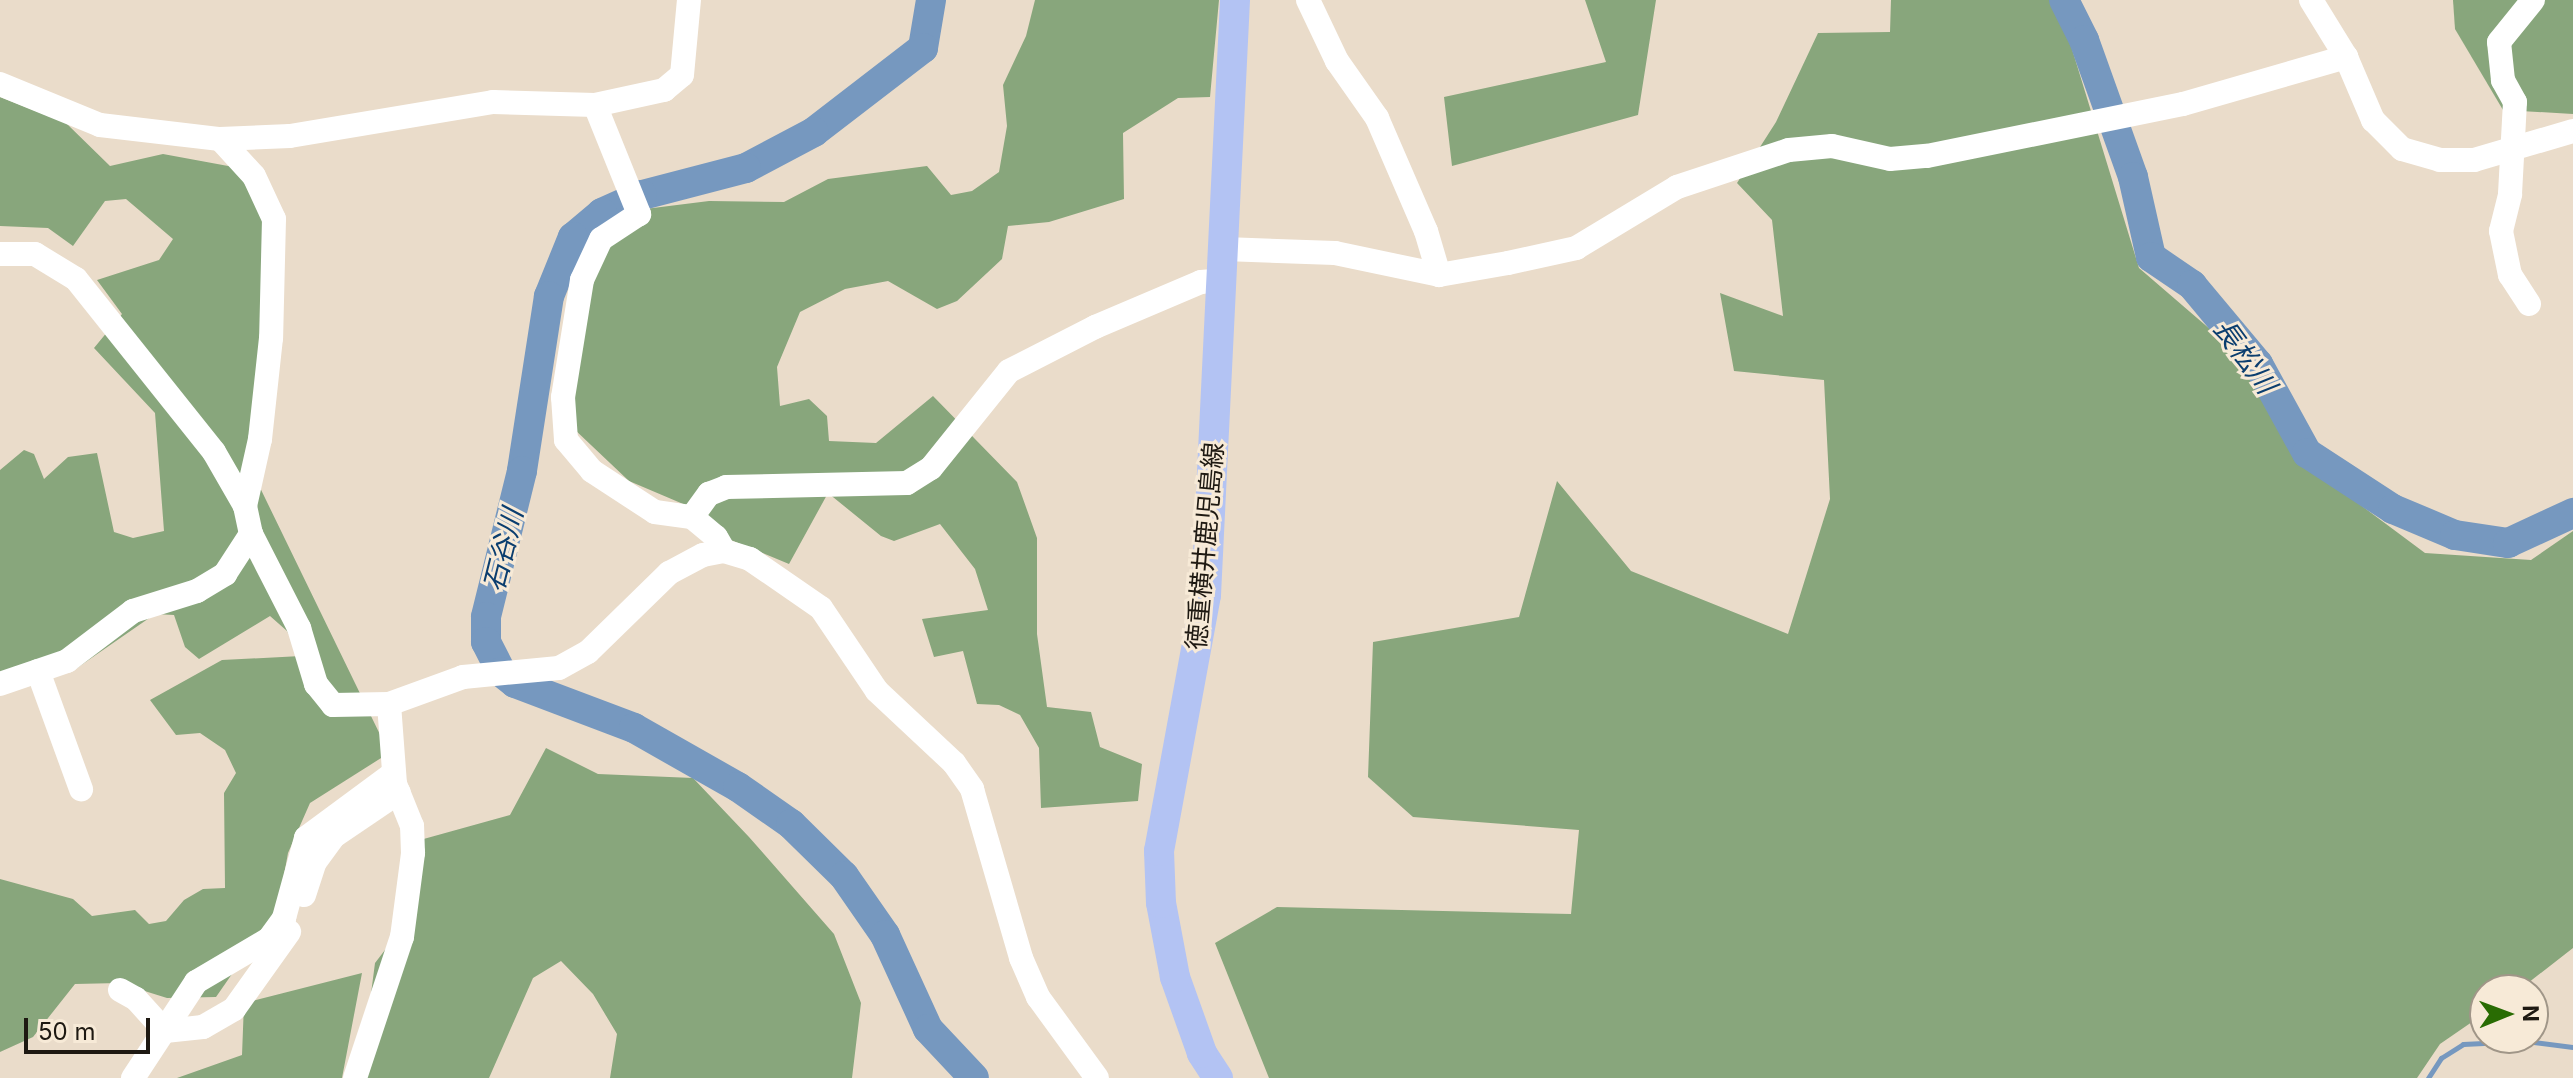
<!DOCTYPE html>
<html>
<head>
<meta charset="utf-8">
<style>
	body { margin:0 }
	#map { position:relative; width:2573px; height:1078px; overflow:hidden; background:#eadcca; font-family:Inter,"Noto Sans JP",sans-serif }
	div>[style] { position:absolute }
	.forest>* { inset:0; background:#88a67c }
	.stream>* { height:5px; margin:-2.5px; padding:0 2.5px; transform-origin:2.5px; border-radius:2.5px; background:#7698bf }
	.river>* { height:30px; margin:-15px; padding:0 15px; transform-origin:15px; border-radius:15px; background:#7698bf }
	.minor>* { height:24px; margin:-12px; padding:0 12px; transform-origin:12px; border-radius:12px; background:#fff }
	.major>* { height:30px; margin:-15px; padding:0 15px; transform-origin:15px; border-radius:15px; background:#b3c3f3 }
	span { translate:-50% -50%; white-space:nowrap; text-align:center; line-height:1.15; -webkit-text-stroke:6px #f7ead7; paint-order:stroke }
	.street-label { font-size:26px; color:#1e1912 }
	.water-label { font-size:28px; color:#0b3e6f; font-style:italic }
	.north { position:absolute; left:2469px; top:974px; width:80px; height:80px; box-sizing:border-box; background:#f7ead7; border:2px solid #a09688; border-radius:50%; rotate:89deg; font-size:22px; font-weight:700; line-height:32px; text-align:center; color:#1e1912 }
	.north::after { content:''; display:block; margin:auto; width:28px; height:36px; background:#296c03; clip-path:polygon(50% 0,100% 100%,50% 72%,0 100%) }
	.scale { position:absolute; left:24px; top:1018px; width:126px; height:36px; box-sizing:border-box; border:4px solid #1e1912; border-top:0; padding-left:10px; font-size:24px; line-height:28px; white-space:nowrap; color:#1e1912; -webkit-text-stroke:6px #f7ead7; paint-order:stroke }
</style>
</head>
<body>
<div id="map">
	<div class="forest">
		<div style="clip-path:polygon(1035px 0,1219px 0,1210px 97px,1178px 98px,1123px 133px,1124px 199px,1049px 222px,1008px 226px,1002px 259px,957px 301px,937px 309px,888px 281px,845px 289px,800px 312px,777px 367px,780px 406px,809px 399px,827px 416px,829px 441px,876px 443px,933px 396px,1017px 482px,1037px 538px,1037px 634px,1047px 707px,1091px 712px,1100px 747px,1142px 764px,1138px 801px,1041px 808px,1039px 748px,1020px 715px,999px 705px,977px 704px,963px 651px,934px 657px,922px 619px,988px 610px,975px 569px,940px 524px,894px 541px,881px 536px,828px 493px,789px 564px,714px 533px,702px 512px,629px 481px,573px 428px,569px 400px,586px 303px,598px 268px,618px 229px,645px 209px,709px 201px,784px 202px,828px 179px,927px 166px,951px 195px,972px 191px,999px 172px,1007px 126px,1003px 85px,1026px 36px)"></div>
		<div style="clip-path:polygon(1585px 0,1656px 0,1638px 115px,1452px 166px,1444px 97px,1606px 62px)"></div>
		<div style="clip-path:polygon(1891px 0,2057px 0,2139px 268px,2240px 355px,2296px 457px,2425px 553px,2531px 560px,2573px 531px,2573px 948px,2519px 990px,2485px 990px,2485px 1013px,2440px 1044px,2417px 1078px,1269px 1078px,1215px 943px,1277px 907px,1571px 914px,1579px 830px,1413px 817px,1368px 777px,1373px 642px,1519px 617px,1557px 481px,1631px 571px,1788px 634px,1830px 499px,1824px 380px,1734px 371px,1720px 293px,1783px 316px,1772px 220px,1737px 183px,1776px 122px,1818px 33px,1890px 32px)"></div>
		<div style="clip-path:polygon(2453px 0,2573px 0,2573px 114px,2503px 110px,2455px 29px)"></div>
		<div style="clip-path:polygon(0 97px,66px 123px,110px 166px,163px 154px,239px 168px,266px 214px,276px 264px,248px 463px,389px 753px,310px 803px,288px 853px,278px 908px,216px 997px,167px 998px,119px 983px,75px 984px,33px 1037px,0 1052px,0 879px,73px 899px,92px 916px,135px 910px,149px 924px,166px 921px,184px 900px,203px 889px,225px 888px,224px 793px,236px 773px,225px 750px,200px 733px,176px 735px,150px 700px,222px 660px,301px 656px,287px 631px,270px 616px,199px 659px,185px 647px,174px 615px,155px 614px,77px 668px,0 681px,0 470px,24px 450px,34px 454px,44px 479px,68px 457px,97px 453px,114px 532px,133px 538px,164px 531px,155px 413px,94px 348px,122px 314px,97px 280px,159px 260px,173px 239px,126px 199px,105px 201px,73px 246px,48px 228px,0 226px)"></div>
		<div style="clip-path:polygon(546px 748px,598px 774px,693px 778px,749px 837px,834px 934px,861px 1003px,852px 1078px,610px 1078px,617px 1034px,593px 994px,561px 961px,533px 978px,489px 1078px,360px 1078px,375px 963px,398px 933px,420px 840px,510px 815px)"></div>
		<div style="clip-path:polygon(362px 973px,342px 1078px,177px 1078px,242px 1055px,244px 1003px)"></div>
	</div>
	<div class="stream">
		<div style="left:2428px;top:1078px;width:24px;rotate:-57deg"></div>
		<div style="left:2441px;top:1058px;width:26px;rotate:-32deg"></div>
		<div style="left:2463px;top:1044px;width:62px;rotate:-2.8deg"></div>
		<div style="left:2525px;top:1041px;width:48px;rotate:7.1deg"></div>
	</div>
	<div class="river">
		<div style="left:931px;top:0;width:49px;rotate:99.5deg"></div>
		<div style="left:923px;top:48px;width:138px;rotate:142.4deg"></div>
		<div style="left:814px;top:132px;width:77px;rotate:152.1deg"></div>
		<div style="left:746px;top:168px;width:107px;rotate:165.4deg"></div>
		<div style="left:642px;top:195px;width:44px;rotate:155.8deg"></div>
		<div style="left:602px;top:213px;width:38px;rotate:140deg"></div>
		<div style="left:573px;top:237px;width:64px;rotate:112.1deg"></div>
		<div style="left:549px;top:296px;width:177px;rotate:98.8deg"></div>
		<div style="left:522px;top:471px;width:150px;rotate:103.9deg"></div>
		<div style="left:486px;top:617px;width:25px;rotate:90deg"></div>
		<div style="left:486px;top:642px;width:34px;rotate:63deg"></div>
		<div style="left:501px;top:672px;width:18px;rotate:38deg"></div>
		<div style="left:515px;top:683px;width:127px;rotate:20.7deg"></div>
		<div style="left:634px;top:728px;width:120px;rotate:29.6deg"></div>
		<div style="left:738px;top:787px;width:65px;rotate:34.9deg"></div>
		<div style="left:791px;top:824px;width:74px;rotate:44.5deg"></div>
		<div style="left:844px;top:876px;width:72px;rotate:55.2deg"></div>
		<div style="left:885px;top:935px;width:103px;rotate:65.4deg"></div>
		<div style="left:928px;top:1029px;width:67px;rotate:46.8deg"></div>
		<div style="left:2064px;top:0;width:45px;rotate:63.4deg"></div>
		<div style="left:2084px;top:40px;width:145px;rotate:70.3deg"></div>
		<div style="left:2133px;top:177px;width:82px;rotate:77.3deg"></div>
		<div style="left:2151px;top:257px;width:50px;rotate:34.3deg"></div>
		<div style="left:2192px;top:285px;width:103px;rotate:50.1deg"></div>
		<div style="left:2258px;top:364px;width:102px;rotate:61.2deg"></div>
		<div style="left:2307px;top:453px;width:103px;rotate:33.1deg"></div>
		<div style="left:2393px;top:509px;width:67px;rotate:22.8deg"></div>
		<div style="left:2455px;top:535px;width:54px;rotate:8.6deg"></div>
		<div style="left:2508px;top:543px;width:72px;rotate:-24.8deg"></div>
	</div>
	<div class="minor">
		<div style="left:1308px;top:0;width:68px;rotate:64.6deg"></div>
		<div style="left:1337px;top:61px;width:70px;rotate:54.9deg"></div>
		<div style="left:1377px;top:118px;width:123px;rotate:66.6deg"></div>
		<div style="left:1426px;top:231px;width:46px;rotate:73.5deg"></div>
		<div style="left:2311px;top:0;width:67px;rotate:58.4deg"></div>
		<div style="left:2346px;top:57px;width:69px;rotate:66.8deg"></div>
		<div style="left:2373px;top:120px;width:41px;rotate:45deg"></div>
		<div style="left:2402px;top:149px;width:40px;rotate:16deg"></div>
		<div style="left:2440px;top:160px;width:34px"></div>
		<div style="left:2474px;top:160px;width:103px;rotate:-16.3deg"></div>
		<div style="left:0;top:84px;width:108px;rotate:22.3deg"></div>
		<div style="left:100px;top:125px;width:121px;rotate:6.7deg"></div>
		<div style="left:220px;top:139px;width:70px;rotate:-2.5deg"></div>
		<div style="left:290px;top:136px;width:206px;rotate:-9.5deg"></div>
		<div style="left:493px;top:102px;width:102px;rotate:1.7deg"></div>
		<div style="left:595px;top:105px;width:71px;rotate:-12.3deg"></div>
		<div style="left:664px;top:90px;width:23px;rotate:-40deg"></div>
		<div style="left:682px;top:75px;width:75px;rotate:-84.7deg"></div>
		<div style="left:595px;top:105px;width:118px;rotate:68deg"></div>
		<div style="left:639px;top:214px;width:45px;rotate:146.7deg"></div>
		<div style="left:601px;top:239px;width:45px;rotate:114.9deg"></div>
		<div style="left:582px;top:280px;width:119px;rotate:99.2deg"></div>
		<div style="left:563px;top:397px;width:43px;rotate:86deg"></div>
		<div style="left:566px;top:440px;width:40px;rotate:50deg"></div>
		<div style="left:592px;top:471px;width:75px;rotate:33.1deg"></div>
		<div style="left:655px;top:512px;width:37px;rotate:8deg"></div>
		<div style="left:692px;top:517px;width:31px;rotate:40deg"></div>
		<div style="left:716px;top:537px;width:16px;rotate:60deg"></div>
		<div style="left:220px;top:139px;width:50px;rotate:47.4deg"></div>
		<div style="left:254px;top:176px;width:47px;rotate:65.1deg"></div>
		<div style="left:274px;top:219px;width:119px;rotate:91.4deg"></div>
		<div style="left:271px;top:338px;width:102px;rotate:96.2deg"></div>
		<div style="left:260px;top:439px;width:69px;rotate:102.6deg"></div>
		<div style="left:1224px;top:249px;width:111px;rotate:2.1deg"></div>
		<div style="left:1335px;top:253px;width:106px;rotate:11.9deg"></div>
		<div style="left:1439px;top:275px;width:70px;rotate:-9.9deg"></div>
		<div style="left:1508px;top:263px;width:70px;rotate:-12.4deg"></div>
		<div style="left:1576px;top:248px;width:118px;rotate:-31.1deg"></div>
		<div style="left:1677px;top:187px;width:118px;rotate:-18.3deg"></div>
		<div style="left:1789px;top:150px;width:43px;rotate:-5.3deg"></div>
		<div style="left:1832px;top:146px;width:59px;rotate:12.6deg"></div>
		<div style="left:1890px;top:159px;width:37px;rotate:-5deg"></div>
		<div style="left:1927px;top:156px;width:261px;rotate:-11.5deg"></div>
		<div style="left:2183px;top:104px;width:170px;rotate:-16.1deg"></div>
		<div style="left:0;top:254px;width:35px"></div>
		<div style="left:35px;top:254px;width:48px;rotate:31.4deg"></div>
		<div style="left:76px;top:279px;width:221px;rotate:51.4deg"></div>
		<div style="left:214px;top:452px;width:62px;rotate:60.1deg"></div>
		<div style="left:245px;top:506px;width:29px;rotate:78deg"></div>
		<div style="left:251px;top:534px;width:106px;rotate:62.9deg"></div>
		<div style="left:299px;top:628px;width:59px;rotate:73.1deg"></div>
		<div style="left:316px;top:684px;width:27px;rotate:51deg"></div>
		<div style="left:333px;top:705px;width:56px;rotate:-1deg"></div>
		<div style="left:389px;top:704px;width:79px;rotate:-20deg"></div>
		<div style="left:463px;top:677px;width:96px;rotate:-5.4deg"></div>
		<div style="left:559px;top:668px;width:33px;rotate:-29deg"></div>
		<div style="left:588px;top:652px;width:113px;rotate:-44.3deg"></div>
		<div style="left:669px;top:573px;width:38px;rotate:-28deg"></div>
		<div style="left:703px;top:555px;width:21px;rotate:-11deg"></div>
		<div style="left:724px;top:551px;width:27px;rotate:17deg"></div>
		<div style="left:750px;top:559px;width:86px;rotate:34.6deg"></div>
		<div style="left:821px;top:608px;width:100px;rotate:56deg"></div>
		<div style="left:877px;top:691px;width:105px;rotate:43.1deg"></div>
		<div style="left:954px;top:763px;width:32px;rotate:55deg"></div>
		<div style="left:972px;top:789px;width:176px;rotate:73.8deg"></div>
		<div style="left:1021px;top:958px;width:43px;rotate:66.4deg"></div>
		<div style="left:1038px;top:997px;width:100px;rotate:53.9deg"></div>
		<div style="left:2529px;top:304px;width:35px;rotate:-123deg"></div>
		<div style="left:2510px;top:275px;width:45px;rotate:-101.6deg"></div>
		<div style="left:2501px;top:231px;width:38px;rotate:-76deg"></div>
		<div style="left:2510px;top:194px;width:92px;rotate:-86.9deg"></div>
		<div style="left:2515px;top:102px;width:25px;rotate:-119deg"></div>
		<div style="left:2503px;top:80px;width:38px;rotate:-96deg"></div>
		<div style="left:2499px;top:42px;width:54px;rotate:-51deg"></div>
		<div style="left:692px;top:517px;width:29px;rotate:-54deg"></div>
		<div style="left:709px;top:494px;width:18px;rotate:-22deg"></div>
		<div style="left:726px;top:487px;width:181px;rotate:-1.3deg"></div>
		<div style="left:907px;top:483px;width:28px;rotate:-32deg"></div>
		<div style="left:931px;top:468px;width:124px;rotate:-51.2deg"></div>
		<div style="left:1009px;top:371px;width:97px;rotate:-27.1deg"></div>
		<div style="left:1095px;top:327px;width:115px;rotate:-23deg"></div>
		<div style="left:1201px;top:282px;width:21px;rotate:-5deg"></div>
		<div style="left:38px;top:671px;width:126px;rotate:70deg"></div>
		<div style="left:0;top:684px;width:71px;rotate:-18.9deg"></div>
		<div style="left:67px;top:661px;width:83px;rotate:-37.1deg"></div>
		<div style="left:133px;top:611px;width:67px;rotate:-17.4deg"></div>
		<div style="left:197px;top:591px;width:33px;rotate:-31deg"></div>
		<div style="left:225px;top:574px;width:48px;rotate:-57deg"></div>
		<div style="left:304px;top:895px;width:35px;rotate:-72deg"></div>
		<div style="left:315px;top:862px;width:32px;rotate:-54deg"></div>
		<div style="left:334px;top:836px;width:78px;rotate:-34.1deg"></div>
		<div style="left:120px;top:990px;width:18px;rotate:29deg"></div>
		<div style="left:136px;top:999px;width:43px;rotate:47.8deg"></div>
		<div style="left:165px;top:1031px;width:38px;rotate:-6deg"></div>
		<div style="left:203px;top:1027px;width:36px;rotate:-30deg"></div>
		<div style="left:234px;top:1009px;width:95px;rotate:-54.5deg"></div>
		<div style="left:133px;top:1078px;width:115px;rotate:-56.7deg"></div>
		<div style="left:196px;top:982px;width:85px;rotate:-30.5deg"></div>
		<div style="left:269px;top:939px;width:26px;rotate:-54deg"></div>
		<div style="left:284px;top:918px;width:83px;rotate:-74.6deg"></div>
		<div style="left:306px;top:838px;width:109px;rotate:-36.5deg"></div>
		<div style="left:355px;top:1078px;width:149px;rotate:-71.6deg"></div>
		<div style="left:402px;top:937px;width:85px;rotate:-82.5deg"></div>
		<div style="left:413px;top:853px;width:27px;rotate:-92deg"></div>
		<div style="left:412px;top:826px;width:45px;rotate:-112deg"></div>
		<div style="left:395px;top:784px;width:80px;rotate:-94.3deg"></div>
	</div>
	<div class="major">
		<div style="left:1218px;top:1078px;width:30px;rotate:-123deg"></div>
		<div style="left:1202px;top:1053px;width:81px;rotate:-109.6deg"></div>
		<div style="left:1175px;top:977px;width:75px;rotate:-100.7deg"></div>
		<div style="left:1161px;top:903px;width:52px;rotate:-92.2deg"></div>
		<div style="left:1159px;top:851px;width:260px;rotate:-79.6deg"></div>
		<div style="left:1206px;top:595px;width:596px;rotate:-87.21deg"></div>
	</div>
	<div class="street-label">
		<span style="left:1205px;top:546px;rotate:-85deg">徳重横井鹿児島線</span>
	</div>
	<div class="water-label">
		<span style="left:2245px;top:356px;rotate:54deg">長松川</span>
		<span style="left:503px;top:550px;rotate:-76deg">石谷川</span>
	</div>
	<div class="north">N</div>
	<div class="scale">50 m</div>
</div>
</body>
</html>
